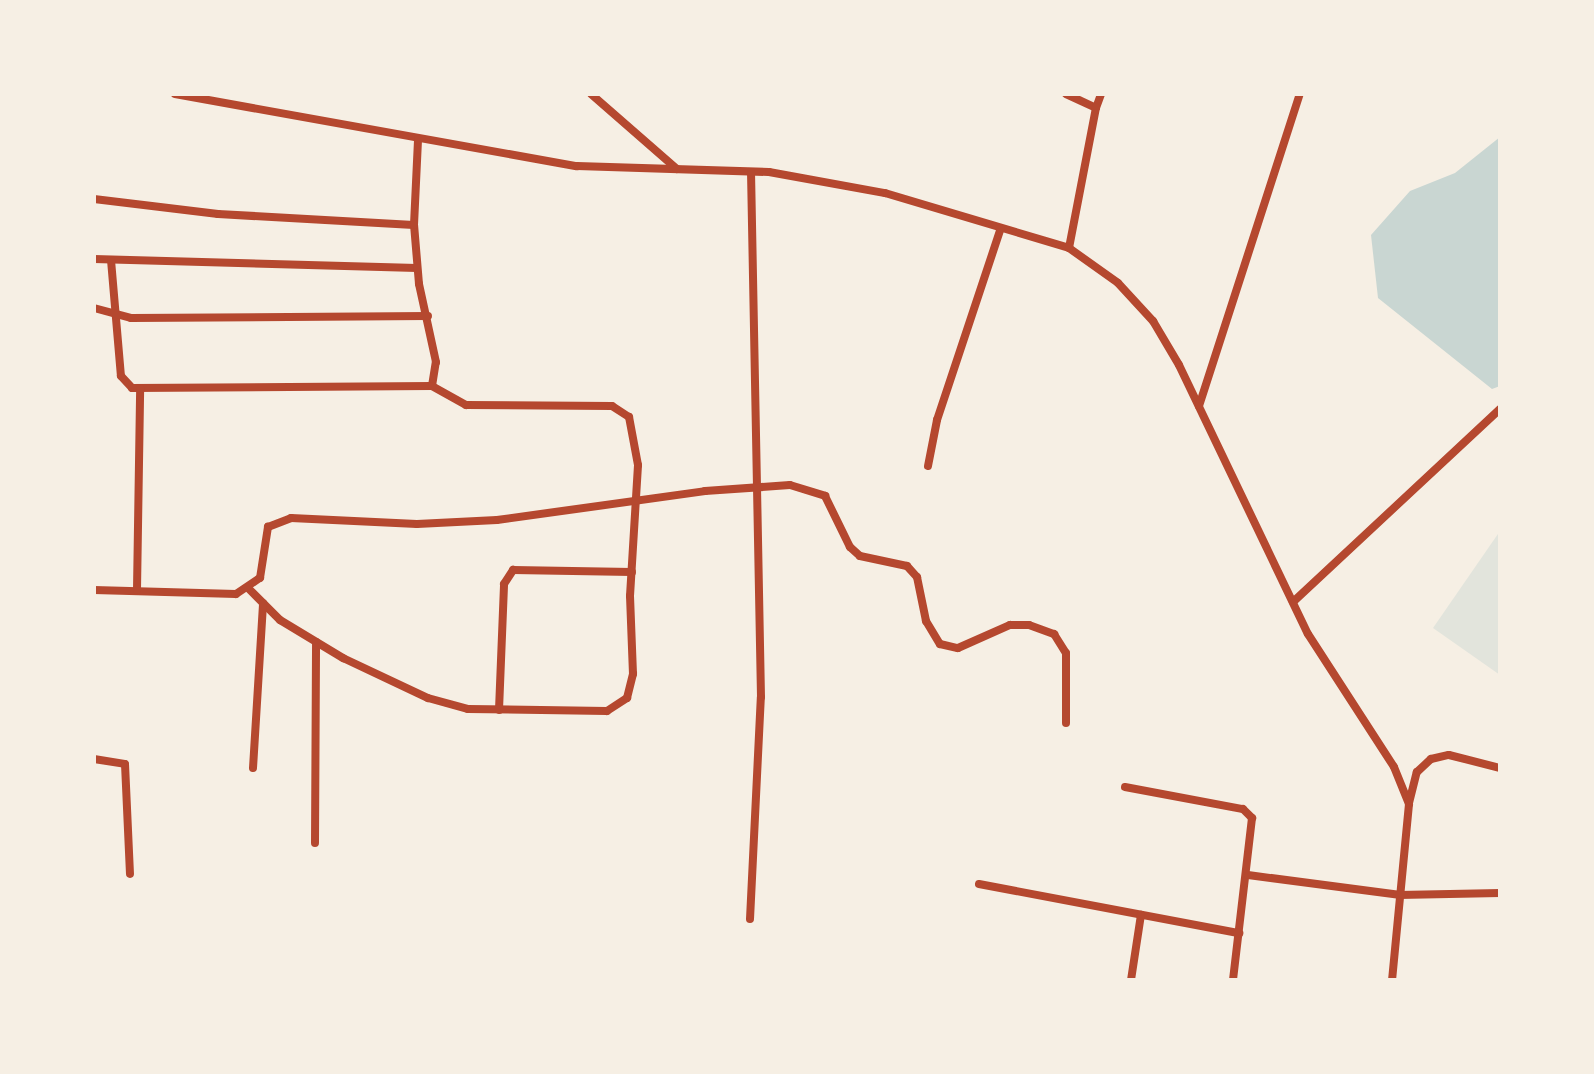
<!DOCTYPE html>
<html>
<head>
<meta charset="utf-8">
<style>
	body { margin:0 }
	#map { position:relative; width:1594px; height:1074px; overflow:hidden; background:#f6efe4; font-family:"Playfair Display",serif }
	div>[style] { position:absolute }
	.green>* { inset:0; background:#e2e4dc }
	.water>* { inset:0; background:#c9d6d2 }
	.minor>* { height:8px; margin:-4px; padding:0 4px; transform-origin:4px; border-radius:4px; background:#b5482f }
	span { translate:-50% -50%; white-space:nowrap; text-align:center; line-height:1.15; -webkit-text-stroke:8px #f6efe4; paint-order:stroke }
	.frame { position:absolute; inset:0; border:96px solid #f6efe4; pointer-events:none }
</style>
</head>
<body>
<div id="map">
	<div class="green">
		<div style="clip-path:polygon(1500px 531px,1500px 675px,1433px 628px)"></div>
	</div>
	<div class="water">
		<div style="clip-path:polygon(1500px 137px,1500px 386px,1492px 389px,1378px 298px,1371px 235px,1410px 191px,1455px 173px)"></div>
	</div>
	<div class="minor">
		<div style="left:175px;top:94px;width:408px;rotate:10.2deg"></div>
		<div style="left:577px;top:166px;width:192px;rotate:1.8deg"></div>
		<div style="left:769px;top:172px;width:118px;rotate:10.3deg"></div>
		<div style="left:885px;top:193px;width:192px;rotate:16.6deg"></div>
		<div style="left:1069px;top:248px;width:60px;rotate:35.5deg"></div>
		<div style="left:1118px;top:283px;width:52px;rotate:47.4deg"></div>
		<div style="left:1153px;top:321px;width:51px;rotate:59.4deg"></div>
		<div style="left:1179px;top:365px;width:298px;rotate:64.4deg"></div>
		<div style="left:1308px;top:634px;width:158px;rotate:57.1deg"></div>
		<div style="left:1394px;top:767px;width:40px;rotate:68deg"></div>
		<div style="left:1409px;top:804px;width:177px;rotate:95.5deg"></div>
		<div style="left:591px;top:94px;width:114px;rotate:41.1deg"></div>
		<div style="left:1066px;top:94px;width:33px;rotate:25deg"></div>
		<div style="left:1096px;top:108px;width:15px;rotate:-70deg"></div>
		<div style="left:94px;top:199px;width:125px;rotate:6.9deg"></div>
		<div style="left:218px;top:214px;width:196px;rotate:3.2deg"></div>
		<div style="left:1069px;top:248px;width:143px;rotate:-79.1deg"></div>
		<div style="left:94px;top:259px;width:323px;rotate:1.6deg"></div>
		<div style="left:111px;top:260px;width:116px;rotate:85.1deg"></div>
		<div style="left:121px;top:376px;width:16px;rotate:47deg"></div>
		<div style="left:132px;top:388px;width:300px;rotate:-0.4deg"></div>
		<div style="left:432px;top:386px;width:24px;rotate:-81deg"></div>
		<div style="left:436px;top:362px;width:80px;rotate:-102.3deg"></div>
		<div style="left:419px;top:284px;width:59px;rotate:-94.8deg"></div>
		<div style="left:414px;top:225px;width:86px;rotate:-87.3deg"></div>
		<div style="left:94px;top:308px;width:38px;rotate:15deg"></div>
		<div style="left:131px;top:318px;width:297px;rotate:-0.4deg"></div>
		<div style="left:1199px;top:406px;width:328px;rotate:-72.1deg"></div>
		<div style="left:928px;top:466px;width:47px;rotate:-78.9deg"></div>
		<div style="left:937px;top:420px;width:202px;rotate:-71.6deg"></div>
		<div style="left:249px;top:589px;width:44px;rotate:45deg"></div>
		<div style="left:280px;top:620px;width:74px;rotate:31.1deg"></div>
		<div style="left:343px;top:658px;width:94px;rotate:25.2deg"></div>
		<div style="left:428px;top:698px;width:41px;rotate:15.4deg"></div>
		<div style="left:468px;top:709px;width:139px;rotate:0.8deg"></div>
		<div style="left:607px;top:711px;width:24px;rotate:-33deg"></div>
		<div style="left:627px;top:698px;width:25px;rotate:-76deg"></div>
		<div style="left:633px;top:674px;width:78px;rotate:-92.2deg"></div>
		<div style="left:630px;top:596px;width:131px;rotate:-86.5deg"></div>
		<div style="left:638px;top:465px;width:49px;rotate:-100.6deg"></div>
		<div style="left:629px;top:417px;width:20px;rotate:-147deg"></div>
		<div style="left:612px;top:406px;width:146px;rotate:-179.6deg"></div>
		<div style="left:466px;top:405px;width:39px;rotate:-151deg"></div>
		<div style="left:94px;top:590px;width:142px;rotate:1.6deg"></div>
		<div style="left:236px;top:594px;width:29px;rotate:-34deg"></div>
		<div style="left:260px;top:578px;width:52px;rotate:-81.1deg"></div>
		<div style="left:268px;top:527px;width:25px;rotate:-21deg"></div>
		<div style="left:291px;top:518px;width:126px;rotate:2.7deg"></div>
		<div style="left:417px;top:524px;width:80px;rotate:-2.9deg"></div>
		<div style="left:497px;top:520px;width:210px;rotate:-7.9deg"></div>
		<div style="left:705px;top:491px;width:85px;rotate:-4deg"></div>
		<div style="left:790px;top:485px;width:37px;rotate:17deg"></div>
		<div style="left:825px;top:496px;width:57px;rotate:63.9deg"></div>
		<div style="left:850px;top:547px;width:13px;rotate:42deg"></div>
		<div style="left:860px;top:556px;width:48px;rotate:12deg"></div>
		<div style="left:907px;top:566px;width:15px;rotate:48deg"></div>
		<div style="left:917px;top:577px;width:45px;rotate:78.4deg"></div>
		<div style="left:926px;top:621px;width:27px;rotate:59deg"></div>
		<div style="left:940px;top:644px;width:18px;rotate:13deg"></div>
		<div style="left:958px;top:648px;width:57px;rotate:-23.9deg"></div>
		<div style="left:1010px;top:625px;width:19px"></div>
		<div style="left:1029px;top:625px;width:27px;rotate:20deg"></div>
		<div style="left:1054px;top:634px;width:22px;rotate:58deg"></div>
		<div style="left:1066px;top:653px;width:70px;rotate:90deg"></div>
		<div style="left:137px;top:590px;width:202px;rotate:-89.1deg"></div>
		<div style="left:1293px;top:602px;width:283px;rotate:-43deg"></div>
		<div style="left:499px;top:710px;width:126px;rotate:-87.7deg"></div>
		<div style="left:504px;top:584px;width:17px;rotate:-57deg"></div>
		<div style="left:513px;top:570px;width:119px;rotate:1deg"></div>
		<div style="left:94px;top:759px;width:31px;rotate:9deg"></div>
		<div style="left:125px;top:764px;width:110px;rotate:87.4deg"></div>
		<div style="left:253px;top:768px;width:165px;rotate:-86.5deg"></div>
		<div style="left:1125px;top:787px;width:120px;rotate:10.6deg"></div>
		<div style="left:1243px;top:809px;width:13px;rotate:45deg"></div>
		<div style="left:1252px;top:818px;width:163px;rotate:96.7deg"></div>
		<div style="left:1409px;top:803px;width:32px;rotate:-76deg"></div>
		<div style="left:1417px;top:772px;width:19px;rotate:-43deg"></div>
		<div style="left:1431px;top:759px;width:18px;rotate:-13deg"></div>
		<div style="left:1449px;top:755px;width:53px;rotate:14.3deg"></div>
		<div style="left:315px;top:843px;width:201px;rotate:-89.7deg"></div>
		<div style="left:1248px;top:875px;width:152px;rotate:7.5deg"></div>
		<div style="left:1399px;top:895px;width:101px;rotate:-1.1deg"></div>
		<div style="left:979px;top:884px;width:265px;rotate:10.7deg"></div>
		<div style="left:750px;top:919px;width:222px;rotate:-87.2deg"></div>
		<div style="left:761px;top:697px;width:525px;rotate:-91.09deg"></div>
		<div style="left:1131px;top:980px;width:66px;rotate:-81.3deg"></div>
	</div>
	<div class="frame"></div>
</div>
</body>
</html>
